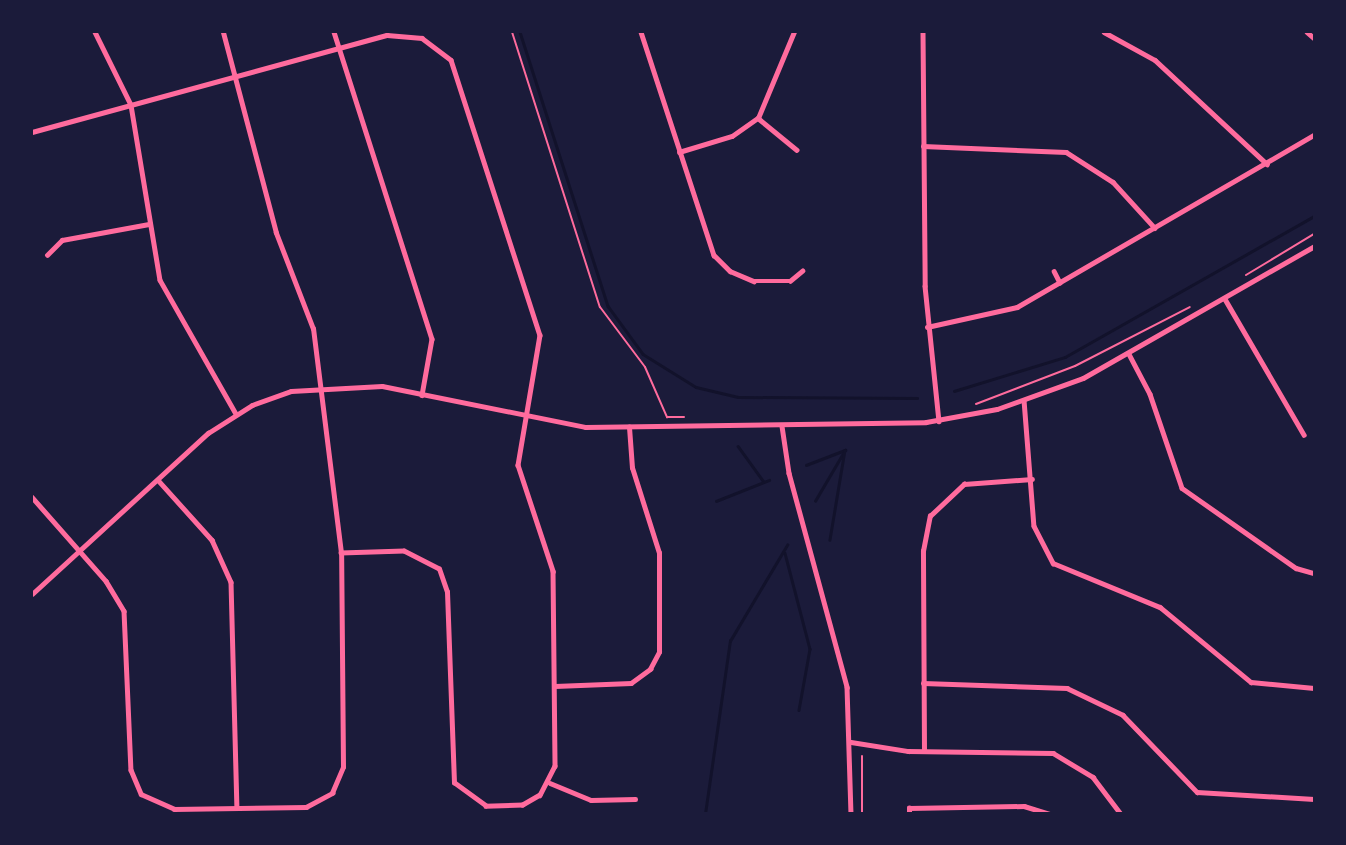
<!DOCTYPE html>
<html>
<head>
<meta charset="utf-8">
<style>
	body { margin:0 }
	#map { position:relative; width:1346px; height:845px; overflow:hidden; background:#1b1b3a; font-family:Figtree,sans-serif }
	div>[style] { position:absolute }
	.stream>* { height:2.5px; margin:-1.25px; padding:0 1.25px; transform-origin:1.25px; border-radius:1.25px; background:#12122b }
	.path>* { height:2px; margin:-1px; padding:0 1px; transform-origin:1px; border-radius:1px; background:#ff6b9d }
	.minor>* { height:4.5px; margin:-2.25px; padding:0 2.25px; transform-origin:2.25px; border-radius:2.25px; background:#ff6b9d }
	.tertiary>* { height:5px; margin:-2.5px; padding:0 2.5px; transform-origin:2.5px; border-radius:2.5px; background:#ff6b9d }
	span { translate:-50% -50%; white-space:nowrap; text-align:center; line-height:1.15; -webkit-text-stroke:7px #1b1b3a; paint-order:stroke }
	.frame { position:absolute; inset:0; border:33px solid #1b1b3a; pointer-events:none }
</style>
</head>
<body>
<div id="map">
	<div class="stream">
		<div style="left:520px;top:32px;width:288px;rotate:72.2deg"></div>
		<div style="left:608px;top:306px;width:59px;rotate:53.9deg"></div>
		<div style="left:643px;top:354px;width:62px;rotate:31.9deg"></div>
		<div style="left:696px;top:387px;width:43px;rotate:13.4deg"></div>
		<div style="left:738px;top:397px;width:179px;rotate:0.3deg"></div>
		<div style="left:954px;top:391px;width:116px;rotate:-17deg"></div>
		<div style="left:1065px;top:357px;width:286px;rotate:-29.5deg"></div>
		<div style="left:738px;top:446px;width:44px;rotate:54.2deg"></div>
		<div style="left:806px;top:465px;width:42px;rotate:-21deg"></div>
		<div style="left:716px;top:501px;width:57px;rotate:-21.6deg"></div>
		<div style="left:815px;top:501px;width:59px;rotate:-59.5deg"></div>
		<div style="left:845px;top:450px;width:91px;rotate:99.5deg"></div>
		<div style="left:785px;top:553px;width:99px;rotate:75.4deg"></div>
		<div style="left:810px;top:649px;width:62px;rotate:100.2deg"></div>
		<div style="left:705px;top:814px;width:175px;rotate:-81.8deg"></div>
		<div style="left:730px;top:641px;width:112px;rotate:-59.3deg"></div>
	</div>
	<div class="path">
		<div style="left:512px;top:32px;width:289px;rotate:72.3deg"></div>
		<div style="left:600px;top:307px;width:75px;rotate:53.1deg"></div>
		<div style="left:645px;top:367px;width:55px;rotate:66.3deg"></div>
		<div style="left:667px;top:417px;width:17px"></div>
		<div style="left:1246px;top:275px;width:79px;rotate:-31.1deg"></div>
		<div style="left:976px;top:404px;width:106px;rotate:-21deg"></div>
		<div style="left:1075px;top:366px;width:129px;rotate:-27.2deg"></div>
		<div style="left:862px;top:756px;width:58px;rotate:90deg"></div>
	</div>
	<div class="minor">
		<div style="left:95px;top:32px;width:81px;rotate:63.7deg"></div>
		<div style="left:131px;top:105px;width:177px;rotate:80.6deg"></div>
		<div style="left:160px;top:280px;width:154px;rotate:60.4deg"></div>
		<div style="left:334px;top:32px;width:322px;rotate:72.3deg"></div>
		<div style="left:432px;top:339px;width:57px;rotate:100.1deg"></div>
		<div style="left:641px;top:32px;width:235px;rotate:71.9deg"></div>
		<div style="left:714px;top:255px;width:23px;rotate:45deg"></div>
		<div style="left:730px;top:271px;width:26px;rotate:23deg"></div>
		<div style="left:754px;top:281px;width:36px"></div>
		<div style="left:790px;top:281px;width:16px;rotate:-40deg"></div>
		<div style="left:923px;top:32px;width:254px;rotate:89.5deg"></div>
		<div style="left:925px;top:286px;width:136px;rotate:84.1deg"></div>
		<div style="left:1104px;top:32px;width:58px;rotate:28.8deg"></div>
		<div style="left:1155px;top:60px;width:153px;rotate:42.9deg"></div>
		<div style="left:1307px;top:32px;width:9px;rotate:41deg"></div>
		<div style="left:758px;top:118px;width:50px;rotate:39.4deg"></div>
		<div style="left:32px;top:132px;width:368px;rotate:-15.3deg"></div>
		<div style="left:387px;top:35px;width:35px;rotate:5deg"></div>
		<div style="left:422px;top:38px;width:36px;rotate:37deg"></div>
		<div style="left:451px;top:60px;width:289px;rotate:72.1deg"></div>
		<div style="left:540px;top:335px;width:132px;rotate:99.6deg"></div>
		<div style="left:518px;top:465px;width:112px;rotate:71.7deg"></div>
		<div style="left:553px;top:571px;width:195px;rotate:89.4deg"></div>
		<div style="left:555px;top:766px;width:33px;rotate:117deg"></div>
		<div style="left:540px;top:795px;width:20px;rotate:150deg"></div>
		<div style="left:523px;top:805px;width:37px;rotate:178deg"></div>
		<div style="left:486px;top:806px;width:39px;rotate:-144deg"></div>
		<div style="left:454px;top:783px;width:191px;rotate:-92.1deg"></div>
		<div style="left:447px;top:592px;width:24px;rotate:-109deg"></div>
		<div style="left:439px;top:569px;width:39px;rotate:-153deg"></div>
		<div style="left:404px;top:551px;width:63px;rotate:178.2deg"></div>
		<div style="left:923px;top:146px;width:143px;rotate:2.4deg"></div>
		<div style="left:1066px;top:152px;width:56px;rotate:32.6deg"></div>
		<div style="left:1113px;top:182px;width:62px;rotate:47.6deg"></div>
		<div style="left:679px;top:152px;width:55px;rotate:-16.8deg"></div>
		<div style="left:732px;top:136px;width:32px;rotate:-35deg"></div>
		<div style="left:758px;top:118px;width:93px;rotate:-67.3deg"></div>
		<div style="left:47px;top:255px;width:21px;rotate:-45deg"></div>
		<div style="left:62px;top:240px;width:88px;rotate:-10.4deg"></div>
		<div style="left:1054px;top:271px;width:13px;rotate:63deg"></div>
		<div style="left:1225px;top:299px;width:157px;rotate:59.8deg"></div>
		<div style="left:927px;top:327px;width:92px;rotate:-12.5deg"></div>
		<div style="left:1017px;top:307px;width:343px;rotate:-30.1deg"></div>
		<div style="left:1129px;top:354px;width:45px;rotate:62.3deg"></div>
		<div style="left:1150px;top:394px;width:99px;rotate:71.2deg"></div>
		<div style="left:1182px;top:488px;width:139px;rotate:35.1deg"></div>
		<div style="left:1296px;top:568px;width:19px;rotate:16deg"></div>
		<div style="left:1024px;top:400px;width:126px;rotate:85.5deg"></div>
		<div style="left:1034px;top:526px;width:42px;rotate:62.8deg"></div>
		<div style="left:1053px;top:563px;width:116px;rotate:22.4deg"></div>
		<div style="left:1160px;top:607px;width:118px;rotate:39.5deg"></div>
		<div style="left:1251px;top:682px;width:63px;rotate:5.4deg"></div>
		<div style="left:782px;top:426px;width:48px;rotate:81.5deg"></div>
		<div style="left:789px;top:473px;width:222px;rotate:74.8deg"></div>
		<div style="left:847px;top:687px;width:127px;rotate:88.2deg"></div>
		<div style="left:158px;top:480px;width:81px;rotate:48deg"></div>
		<div style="left:212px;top:540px;width:46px;rotate:65.7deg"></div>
		<div style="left:231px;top:582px;width:226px;rotate:88.5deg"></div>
		<div style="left:32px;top:497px;width:112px;rotate:48.6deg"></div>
		<div style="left:106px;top:581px;width:35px;rotate:59deg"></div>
		<div style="left:124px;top:611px;width:159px;rotate:87.5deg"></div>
		<div style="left:131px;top:770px;width:26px;rotate:67deg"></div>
		<div style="left:141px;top:794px;width:36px;rotate:24deg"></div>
		<div style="left:174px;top:809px;width:132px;rotate:-0.9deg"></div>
		<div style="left:306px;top:807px;width:30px;rotate:-28deg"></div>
		<div style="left:332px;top:793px;width:28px;rotate:-67deg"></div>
		<div style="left:343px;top:767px;width:214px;rotate:-90.5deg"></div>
		<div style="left:341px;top:553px;width:226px;rotate:-97.1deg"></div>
		<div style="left:313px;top:329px;width:103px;rotate:-111.1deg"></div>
		<div style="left:276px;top:233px;width:208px;rotate:-104.8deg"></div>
		<div style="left:923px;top:683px;width:144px;rotate:2deg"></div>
		<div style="left:1067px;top:688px;width:62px;rotate:25.7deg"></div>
		<div style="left:1123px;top:715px;width:107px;rotate:46.1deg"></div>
		<div style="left:1197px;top:792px;width:117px;rotate:3.4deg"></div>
		<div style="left:555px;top:686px;width:76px;rotate:-2.3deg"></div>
		<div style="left:631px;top:683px;width:24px;rotate:-36deg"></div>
		<div style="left:650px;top:669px;width:19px;rotate:-62deg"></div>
		<div style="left:659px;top:652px;width:99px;rotate:-90deg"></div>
		<div style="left:659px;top:553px;width:89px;rotate:-107.6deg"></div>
		<div style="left:632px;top:468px;width:41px;rotate:-94.2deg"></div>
		<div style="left:851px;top:742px;width:58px;rotate:9deg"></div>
		<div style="left:908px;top:751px;width:145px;rotate:0.8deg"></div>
		<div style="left:1053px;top:753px;width:47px;rotate:31deg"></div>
		<div style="left:1093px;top:777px;width:46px;rotate:52.9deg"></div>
		<div style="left:924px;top:751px;width:200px;rotate:-90.3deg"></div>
		<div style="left:923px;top:551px;width:36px;rotate:-79deg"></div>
		<div style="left:930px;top:516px;width:47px;rotate:-43.3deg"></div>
		<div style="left:964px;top:484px;width:68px;rotate:-4.2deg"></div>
		<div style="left:550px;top:783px;width:44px;rotate:22.5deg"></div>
		<div style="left:591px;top:800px;width:44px;rotate:-1.3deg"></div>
		<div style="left:909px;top:814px;width:6px;rotate:-90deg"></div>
		<div style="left:909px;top:808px;width:115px;rotate:-1deg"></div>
		<div style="left:1024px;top:806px;width:28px;rotate:17deg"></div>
	</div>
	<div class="tertiary">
		<div style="left:32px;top:594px;width:239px;rotate:-42.5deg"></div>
		<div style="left:208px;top:433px;width:52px;rotate:-32.5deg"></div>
		<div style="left:252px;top:405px;width:41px;rotate:-19.7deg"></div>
		<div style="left:291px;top:391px;width:91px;rotate:-3.1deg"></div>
		<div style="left:382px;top:386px;width:207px;rotate:11.4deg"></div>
		<div style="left:585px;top:427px;width:341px;rotate:-0.8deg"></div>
		<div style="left:926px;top:422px;width:72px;rotate:-10.4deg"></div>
		<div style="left:997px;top:409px;width:91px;rotate:-19.8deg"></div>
		<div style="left:1083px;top:378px;width:266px;rotate:-29.7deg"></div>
	</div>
	<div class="frame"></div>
</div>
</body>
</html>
